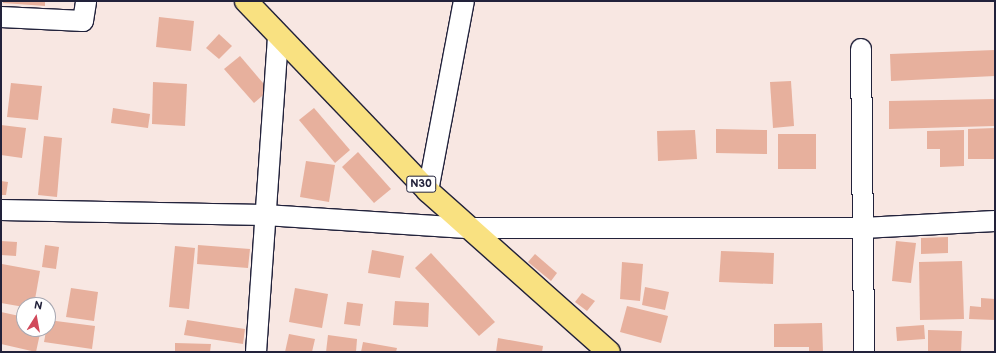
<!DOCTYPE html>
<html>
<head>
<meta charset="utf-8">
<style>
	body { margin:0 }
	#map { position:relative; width:996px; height:353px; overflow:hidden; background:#f8e7e2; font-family:"Balsamiq Sans",sans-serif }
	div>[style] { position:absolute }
	.building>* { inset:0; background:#e7b09d }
	.roads { filter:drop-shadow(1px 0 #22223b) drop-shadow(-1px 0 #22223b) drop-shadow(0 1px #22223b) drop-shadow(0 -1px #22223b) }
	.minor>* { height:20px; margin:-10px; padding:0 10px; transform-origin:10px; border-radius:10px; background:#fff }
	.major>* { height:22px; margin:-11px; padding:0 11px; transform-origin:11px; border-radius:11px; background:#f9e181 }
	span { translate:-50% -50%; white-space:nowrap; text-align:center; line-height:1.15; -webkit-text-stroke:3px #fff; paint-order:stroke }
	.shield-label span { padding:1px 3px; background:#fff; border:1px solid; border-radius:3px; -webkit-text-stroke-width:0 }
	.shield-label { font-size:11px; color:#22223b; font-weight:700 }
	.frame { position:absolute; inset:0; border:2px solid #22223b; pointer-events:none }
	.north { position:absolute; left:16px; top:297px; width:40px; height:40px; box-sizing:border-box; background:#fff; border:1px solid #a7a7b1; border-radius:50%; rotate:11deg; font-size:11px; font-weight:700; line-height:16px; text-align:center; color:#22223b }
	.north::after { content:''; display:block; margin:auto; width:14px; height:18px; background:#d1495b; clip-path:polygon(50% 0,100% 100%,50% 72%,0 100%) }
</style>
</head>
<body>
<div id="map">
	<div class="building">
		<div style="clip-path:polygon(3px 1px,45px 1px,45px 6px,3px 3px)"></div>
		<div style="clip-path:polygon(159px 17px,194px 21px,191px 51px,156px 47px)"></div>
		<div style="clip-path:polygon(219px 34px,232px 46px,219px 59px,206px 48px)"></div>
		<div style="clip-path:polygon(995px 50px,995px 76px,891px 81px,890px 54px)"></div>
		<div style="clip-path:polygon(240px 56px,269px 90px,254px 103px,224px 69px)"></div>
		<div style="clip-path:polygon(791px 81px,794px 126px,773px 128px,770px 82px)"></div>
		<div style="clip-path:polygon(153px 82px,187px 84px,185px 126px,152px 124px)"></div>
		<div style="clip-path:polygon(11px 83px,42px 86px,38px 120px,7px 117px)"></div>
		<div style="clip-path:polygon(995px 99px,995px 126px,889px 129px,889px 101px)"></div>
		<div style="clip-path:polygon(113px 108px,150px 114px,148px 128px,111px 123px)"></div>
		<div style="clip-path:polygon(314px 108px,350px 150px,335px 163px,299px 120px)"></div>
		<div style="clip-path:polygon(1px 125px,26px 128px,22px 158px,1px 155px)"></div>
		<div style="clip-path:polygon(995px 128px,995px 159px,968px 159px,968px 129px)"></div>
		<div style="clip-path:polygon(716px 129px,767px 130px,767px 154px,716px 153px)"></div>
		<div style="clip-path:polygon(695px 130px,697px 159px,658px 161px,657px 131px)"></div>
		<div style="clip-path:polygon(964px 130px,964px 166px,940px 167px,940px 149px,927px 149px,927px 131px)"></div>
		<div style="clip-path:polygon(778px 134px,816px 134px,816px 169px,778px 169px)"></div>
		<div style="clip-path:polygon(44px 136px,62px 138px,57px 197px,38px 195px)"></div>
		<div style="clip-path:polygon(358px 152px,391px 189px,374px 203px,342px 167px)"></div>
		<div style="clip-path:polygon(306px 161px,335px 165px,329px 202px,300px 197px)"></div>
		<div style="clip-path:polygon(1px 181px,8px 182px,6px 195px,1px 195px)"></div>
		<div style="clip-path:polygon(948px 237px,948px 253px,921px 254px,921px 238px)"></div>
		<div style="clip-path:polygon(1px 241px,17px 242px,16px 256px,1px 255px)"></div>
		<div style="clip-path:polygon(896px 241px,916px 243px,911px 283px,892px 281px)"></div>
		<div style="clip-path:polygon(45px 245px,59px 247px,56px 269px,42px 267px)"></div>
		<div style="clip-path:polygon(198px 245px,250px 249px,248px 268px,197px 264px)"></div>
		<div style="clip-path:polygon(175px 246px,195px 248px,189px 309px,169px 307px)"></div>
		<div style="clip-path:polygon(372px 250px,404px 256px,400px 278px,368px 273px)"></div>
		<div style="clip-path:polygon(721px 251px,774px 253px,773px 284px,719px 282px)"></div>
		<div style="clip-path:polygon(431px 253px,495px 322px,479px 336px,415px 268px)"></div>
		<div style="clip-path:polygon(535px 254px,557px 273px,551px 281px,528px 262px)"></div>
		<div style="clip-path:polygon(962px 261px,964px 319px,920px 320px,919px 262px)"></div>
		<div style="clip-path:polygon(622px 262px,643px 264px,640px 301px,620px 299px)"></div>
		<div style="clip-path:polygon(2px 264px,40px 271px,34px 305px,24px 307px,1px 303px)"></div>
		<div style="clip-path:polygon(645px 287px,669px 292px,665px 310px,642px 305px)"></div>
		<div style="clip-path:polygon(71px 288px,98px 292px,94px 321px,66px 317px)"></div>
		<div style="clip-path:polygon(295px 288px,328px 294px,322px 328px,289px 322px)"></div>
		<div style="clip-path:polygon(582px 293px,595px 301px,587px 311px,575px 302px)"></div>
		<div style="clip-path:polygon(981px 298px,995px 299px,995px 320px,969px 319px,970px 306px,981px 307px)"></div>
		<div style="clip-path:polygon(395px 301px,429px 303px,428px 327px,393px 325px)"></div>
		<div style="clip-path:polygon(347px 302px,363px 304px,360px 326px,344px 324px)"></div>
		<div style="clip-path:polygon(627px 306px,668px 316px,661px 343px,620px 332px)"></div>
		<div style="clip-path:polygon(1px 312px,24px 317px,24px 329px,41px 329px,36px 352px,1px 344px)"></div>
		<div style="clip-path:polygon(48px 320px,95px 326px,92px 349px,44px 342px)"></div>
		<div style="clip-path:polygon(187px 320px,245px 329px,243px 344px,184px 335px)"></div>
		<div style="clip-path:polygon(822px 323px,823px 352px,809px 352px,809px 347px,774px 347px,774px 324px)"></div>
		<div style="clip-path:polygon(924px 325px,925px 339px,897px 341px,896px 327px)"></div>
		<div style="clip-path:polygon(928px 330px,962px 331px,961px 352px,928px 352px)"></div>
		<div style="clip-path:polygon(289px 334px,315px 339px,312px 352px,285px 352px)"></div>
		<div style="clip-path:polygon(328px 335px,357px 339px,356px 352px,326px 352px)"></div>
		<div style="clip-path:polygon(498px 338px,543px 346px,542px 352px,496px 352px)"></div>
		<div style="clip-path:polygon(363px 342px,397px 348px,396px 352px,361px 352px)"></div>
		<div style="clip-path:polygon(175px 343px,211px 344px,210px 352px,175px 352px)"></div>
	</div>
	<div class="roads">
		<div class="minor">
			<div style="left:1px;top:17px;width:82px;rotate:2.8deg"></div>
			<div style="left:83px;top:21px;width:20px;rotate:-81deg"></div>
			<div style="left:861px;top:49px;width:303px;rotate:89.4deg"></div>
			<div style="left:428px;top:191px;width:193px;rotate:-79.3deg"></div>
			<div style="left:1px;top:210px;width:264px;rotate:1.1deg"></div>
			<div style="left:265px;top:215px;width:202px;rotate:3.7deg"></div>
			<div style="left:467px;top:228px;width:396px"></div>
			<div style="left:863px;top:228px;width:132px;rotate:-3deg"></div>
			<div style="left:256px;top:352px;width:318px;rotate:-86deg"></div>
		</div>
		<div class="major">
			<div style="left:246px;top:1px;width:263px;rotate:46.2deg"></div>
			<div style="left:428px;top:191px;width:242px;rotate:41.7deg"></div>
		</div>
	</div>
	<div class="shield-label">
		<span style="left:421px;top:184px">N30</span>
	</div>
	<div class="frame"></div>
	<div class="north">N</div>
</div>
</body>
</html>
